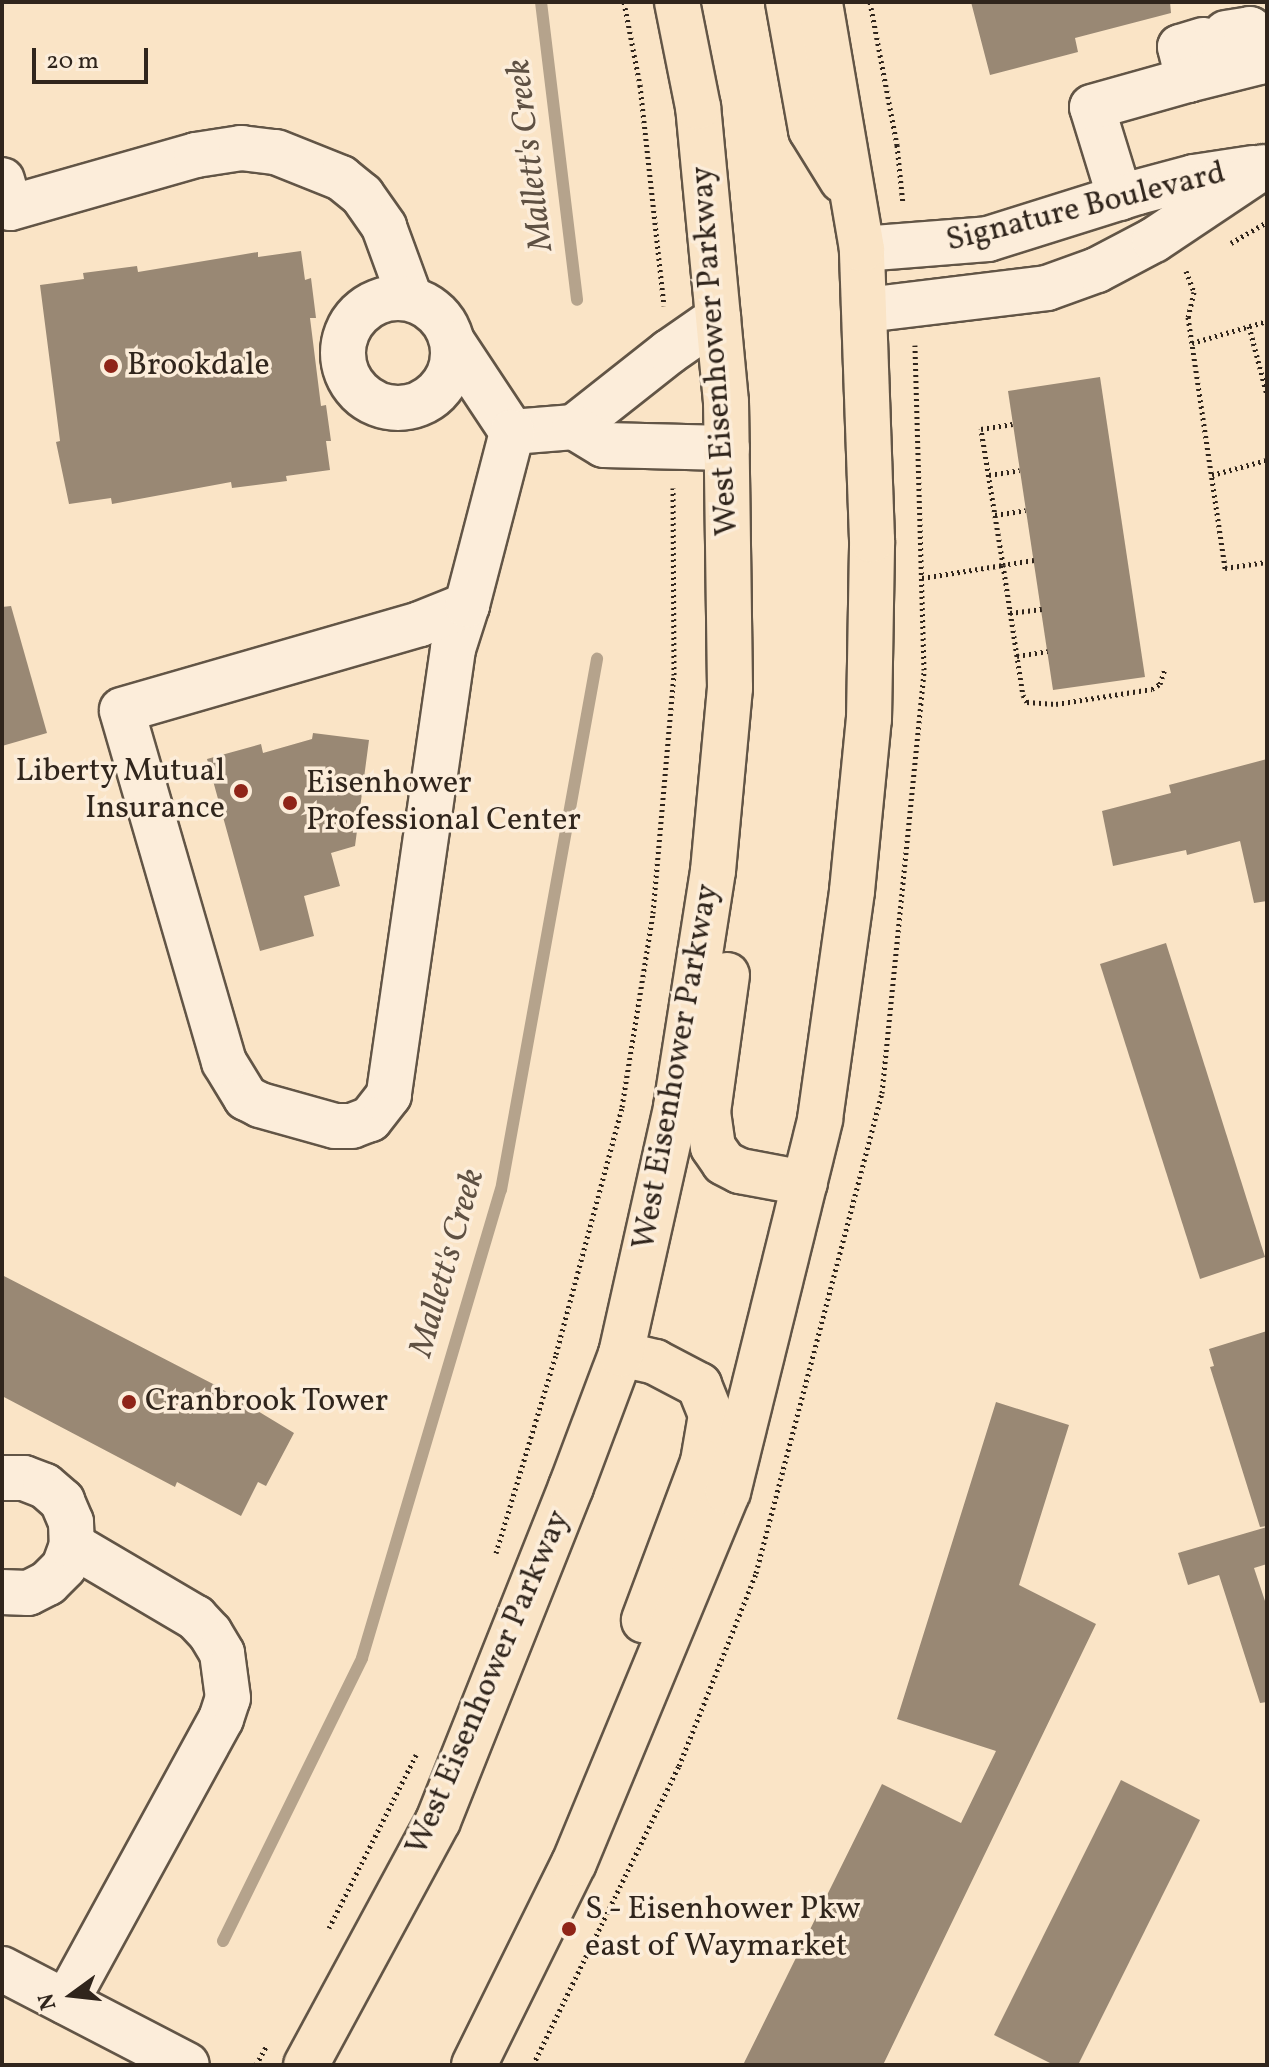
<!DOCTYPE html>
<html>
<head>
<meta charset="utf-8">
<style>
	body { margin:0 }
	#map { position:relative; width:1269px; height:2067px; overflow:hidden; background:#fae4c6; font-family:Vollkorn,serif }
	div>[style] { position:absolute }
	.stream>* { height:12px; margin:-6px; padding:0 6px; transform-origin:6px; border-radius:6px; background:#b5a38c }
	.building>* { inset:0; background:#998874 }
	.path>* { height:5px; margin-top:-2.5px; transform-origin:0; background:repeating-linear-gradient(90deg,#30251c 0 2px,transparent 0 6px) }
	.roads { filter:drop-shadow(2px 0 #625546) drop-shadow(-2px 0 #625546) drop-shadow(0 2px #625546) drop-shadow(0 -2px #625546) }
	.minor>* { height:44px; margin:-22px; padding:0 22px; transform-origin:22px; border-radius:22px; background:#fcedda }
	.minor>.ring { margin:-22px; padding:0; box-sizing:content-box; background:none; border:44px solid #fcedda; border-radius:50% }
	.major>* { height:44px; margin:-22px; padding:0 22px; transform-origin:22px; border-radius:22px; background:#fae4c6 }
	.dots>* { width:22px; height:22px; translate:-50% -50%; box-sizing:border-box; border:4px solid #fcedda; border-radius:50% }
	span { translate:-50% -50%; white-space:nowrap; text-align:center; line-height:1.15; -webkit-text-stroke:7px #fcedda; paint-order:stroke }
	.street-label { font-size:32px; color:#30251c }
	.poi-label { font-size:32px; color:#30251c }
	.left { translate:0 -50%; text-align:left }
	.right { translate:-100% -50%; text-align:right }
	.water-label { font-size:34px; color:#5f5143; font-style:italic }
	.frame { position:absolute; inset:0; border:4px solid #30251c; pointer-events:none }
	.north { position:absolute; left:32px; top:1955px; width:80px; height:80px; -webkit-text-stroke:6px #fcedda; paint-order:stroke; rotate:255deg; font-size:22px; font-weight:700; line-height:32px; text-align:center; color:#30251c }
	.north::after { content:''; display:block; margin:auto; width:28px; height:36px; background:#30251c; clip-path:polygon(50% 0,100% 100%,50% 72%,0 100%) }
	.scale { position:absolute; left:32px; top:48px; width:116px; height:36px; box-sizing:border-box; border:4px solid #30251c; border-top:0; padding-left:10px; font-size:24px; line-height:28px; white-space:nowrap; color:#30251c; -webkit-text-stroke:6px #fcedda; paint-order:stroke }
</style>
</head>
<body>
<div id="map">
	<div class="stream">
		<div style="left:541px;top:2px;width:300px;rotate:83.1deg"></div>
		<div style="left:223px;top:1941px;width:315px;rotate:-63.8deg"></div>
		<div style="left:362px;top:1658px;width:488px;rotate:-73.5deg"></div>
		<div style="left:501px;top:1190px;width:540px;rotate:-79.75deg"></div>
	</div>
	<div class="building">
		<div style="clip-path:polygon(971px 2px,1170px 2px,1171px 13px,1075px 38px,1078px 52px,990px 75px)"></div>
		<div style="clip-path:polygon(301px 251px,305px 280px,311px 278px,316px 318px,310px 318px,321px 406px,326px 405px,331px 441px,326px 441px,330px 470px,286px 476px,287px 481px,232px 488px,231px 482px,112px 504px,111px 498px,69px 504px,56px 442px,60px 441px,40px 285px,84px 279px,83px 273px,137px 266px,138px 272px,258px 252px,258px 257px)"></div>
		<div style="clip-path:polygon(1100px 377px,1145px 677px,1053px 690px,1008px 391px)"></div>
		<div style="clip-path:polygon(11px 606px,47px 733px,2px 746px,2px 607px)"></div>
		<div style="clip-path:polygon(313px 733px,369px 740px,355px 846px,331px 853px,340px 886px,304px 896px,314px 936px,260px 951px,207px 759px,261px 744px,263px 753px,312px 739px)"></div>
		<div style="clip-path:polygon(1267px 759px,1267px 901px,1254px 903px,1240px 841px,1187px 855px,1186px 850px,1113px 866px,1102px 811px,1171px 793px,1169px 785px)"></div>
		<div style="clip-path:polygon(1166px 943px,1265px 1257px,1200px 1279px,1100px 964px)"></div>
		<div style="clip-path:polygon(2px 1275px,215px 1385px,294px 1433px,266px 1486px,258px 1482px,241px 1516px,177px 1482px,175px 1487px,2px 1396px)"></div>
		<div style="clip-path:polygon(1267px 1331px,1267px 1526px,1260px 1527px,1210px 1367px,1214px 1366px,1209px 1349px)"></div>
		<div style="clip-path:polygon(996px 1402px,1069px 1425px,1019px 1585px,1096px 1624px,883px 2065px,743px 2065px,882px 1784px,961px 1823px,996px 1751px,897px 1719px)"></div>
		<div style="clip-path:polygon(1267px 1527px,1267px 1564px,1254px 1568px,1267px 1607px,1267px 1702px,1260px 1703px,1219px 1575px,1188px 1585px,1178px 1553px)"></div>
		<div style="clip-path:polygon(1121px 1780px,1200px 1820px,1078px 2065px,1054px 2065px,994px 2035px)"></div>
	</div>
	<div class="path">
		<div style="left:624px;top:2px;width:85px;rotate:79.1deg"></div>
		<div style="left:640px;top:85px;width:222px;rotate:83.8deg"></div>
		<div style="left:870px;top:2px;width:146px;rotate:79.3deg"></div>
		<div style="left:897px;top:145px;width:59px;rotate:84.2deg"></div>
		<div style="left:1231px;top:243px;width:42px;rotate:-30.3deg"></div>
		<div style="left:1186px;top:271px;width:22px;rotate:69deg"></div>
		<div style="left:1194px;top:292px;width:26px;rotate:103deg"></div>
		<div style="left:1188px;top:317px;width:254px;rotate:81.6deg"></div>
		<div style="left:1225px;top:568px;width:42px;rotate:-8.1deg"></div>
		<div style="left:1249px;top:326px;width:71px;rotate:75.4deg"></div>
		<div style="left:1192px;top:343px;width:78px;rotate:-16.3deg"></div>
		<div style="left:989px;top:475px;width:31px;rotate:-9deg"></div>
		<div style="left:1212px;top:475px;width:57px;rotate:-15.3deg"></div>
		<div style="left:995px;top:515px;width:31px;rotate:-9deg"></div>
		<div style="left:1034px;top:560px;width:31px;rotate:171deg"></div>
		<div style="left:1003px;top:565px;width:132px;rotate:81.3deg"></div>
		<div style="left:1023px;top:695px;width:8px;rotate:60deg"></div>
		<div style="left:1027px;top:702px;width:29px;rotate:4deg"></div>
		<div style="left:1056px;top:704px;width:97px;rotate:-8.9deg"></div>
		<div style="left:1152px;top:689px;width:9px;rotate:-32deg"></div>
		<div style="left:1160px;top:684px;width:16px;rotate:-72deg"></div>
		<div style="left:922px;top:578px;width:82px;rotate:-9.1deg"></div>
		<div style="left:1003px;top:565px;width:138px;rotate:-99.2deg"></div>
		<div style="left:981px;top:429px;width:32px;rotate:-9deg"></div>
		<div style="left:1010px;top:613px;width:32px;rotate:-7deg"></div>
		<div style="left:1017px;top:656px;width:31px;rotate:-9deg"></div>
		<div style="left:496px;top:1553px;width:208px;rotate:-73.2deg"></div>
		<div style="left:556px;top:1354px;width:256px;rotate:-75deg"></div>
		<div style="left:622px;top:1107px;width:196px;rotate:-80.9deg"></div>
		<div style="left:653px;top:913px;width:239px;rotate:-85deg"></div>
		<div style="left:674px;top:675px;width:187px;rotate:-90.3deg"></div>
		<div style="left:329px;top:1928px;width:194px;rotate:-63.3deg"></div>
		<div style="left:256px;top:2065px;width:21px;rotate:-61deg"></div>
		<div style="left:533px;top:2065px;width:333px;rotate:-64deg"></div>
		<div style="left:679px;top:1766px;width:208px;rotate:-68.2deg"></div>
		<div style="left:756px;top:1573px;width:496px;rotate:-75.3deg"></div>
		<div style="left:882px;top:1093px;width:425px;rotate:-84.3deg"></div>
		<div style="left:924px;top:670px;width:325px;rotate:-91.6deg"></div>
	</div>
	<div class="roads">
		<div class="minor">
			<div style="left:1226px;top:33px;width:24px;rotate:-9deg"></div>
			<div style="left:1250px;top:29px;width:34px;rotate:75deg"></div>
			<div style="left:1259px;top:62px;width:8px;rotate:-14deg"></div>
			<div style="left:1203px;top:40px;width:24px;rotate:163deg"></div>
			<div style="left:1180px;top:47px;width:34px;rotate:76deg"></div>
			<div style="left:1188px;top:80px;width:73px;rotate:-14.2deg"></div>
			<div style="left:2px;top:180px;width:29px;rotate:74deg"></div>
			<div style="left:10px;top:208px;width:193px;rotate:-15.9deg"></div>
			<div style="left:196px;top:155px;width:46px;rotate:-8.8deg"></div>
			<div style="left:241px;top:148px;width:35px;rotate:7deg"></div>
			<div style="left:276px;top:152px;width:70px;rotate:21.8deg"></div>
			<div style="left:341px;top:178px;width:27px;rotate:39deg"></div>
			<div style="left:362px;top:195px;width:39px;rotate:55deg"></div>
			<div style="left:384px;top:227px;width:76px;rotate:69.9deg"></div>
			<div style="left:1120px;top:198px;width:95px;rotate:-107.1deg"></div>
			<div style="left:1092px;top:107px;width:100px;rotate:-15.7deg"></div>
			<div style="left:862px;top:249px;width:126px;rotate:-4.5deg"></div>
			<div style="left:988px;top:239px;width:157px;rotate:-17.4deg"></div>
			<div style="left:1138px;top:192px;width:58px;rotate:-15deg"></div>
			<div style="left:1194px;top:177px;width:60px;rotate:-8.7deg"></div>
			<div class="ring" style="left:343px;top:298px;width:66px;height:66px"></div>
			<div style="left:866px;top:310px;width:182px;rotate:-6.9deg"></div>
			<div style="left:1047px;top:288px;width:53px;rotate:-19.8deg"></div>
			<div style="left:1097px;top:270px;width:64px;rotate:-27.8deg"></div>
			<div style="left:1154px;top:240px;width:131px;rotate:-33.8deg"></div>
			<div style="left:453px;top:343px;width:107px;rotate:56.5deg"></div>
			<div style="left:512px;top:432px;width:62px;rotate:-4.6deg"></div>
			<div style="left:574px;top:427px;width:121px;rotate:-38.3deg"></div>
			<div style="left:669px;top:352px;width:60px;rotate:-34.8deg"></div>
			<div style="left:574px;top:427px;width:35px;rotate:31deg"></div>
			<div style="left:604px;top:445px;width:123px;rotate:1.4deg"></div>
			<div style="left:467px;top:605px;width:46px;rotate:107.7deg"></div>
			<div style="left:453px;top:649px;width:451px;rotate:98.2deg"></div>
			<div style="left:389px;top:1095px;width:31px;rotate:128deg"></div>
			<div style="left:370px;top:1119px;width:19px;rotate:159deg"></div>
			<div style="left:352px;top:1126px;width:17px;rotate:180deg"></div>
			<div style="left:335px;top:1126px;width:78px;rotate:-164.4deg"></div>
			<div style="left:260px;top:1105px;width:16px;rotate:-153deg"></div>
			<div style="left:246px;top:1098px;width:42px;rotate:-121.4deg"></div>
			<div style="left:224px;top:1062px;width:366px;rotate:-106.2deg"></div>
			<div style="left:122px;top:710px;width:310px;rotate:-16.1deg"></div>
			<div style="left:420px;top:624px;width:51px;rotate:-22deg"></div>
			<div style="left:467px;top:605px;width:179px;rotate:-75.4deg"></div>
			<div style="left:2px;top:1478px;width:22px"></div>
			<div style="left:24px;top:1478px;width:22px;rotate:21deg"></div>
			<div style="left:45px;top:1486px;width:23px;rotate:41deg"></div>
			<div style="left:62px;top:1501px;width:23px;rotate:67deg"></div>
			<div style="left:71px;top:1522px;width:23px;rotate:88deg"></div>
			<div style="left:72px;top:1545px;width:23px;rotate:110deg"></div>
			<div style="left:64px;top:1567px;width:23px;rotate:135deg"></div>
			<div style="left:48px;top:1583px;width:22px;rotate:153deg"></div>
			<div style="left:28px;top:1593px;width:26px;rotate:-178deg"></div>
			<div style="left:2px;top:1969px;width:208px;rotate:27.4deg"></div>
			<div style="left:66px;top:2002px;width:323px;rotate:-61.3deg"></div>
			<div style="left:221px;top:1719px;width:22px;rotate:-72deg"></div>
			<div style="left:228px;top:1698px;width:45px;rotate:-97.6deg"></div>
			<div style="left:222px;top:1653px;width:23px;rotate:-121deg"></div>
			<div style="left:210px;top:1633px;width:21px;rotate:-133deg"></div>
			<div style="left:196px;top:1618px;width:144px;rotate:-149.5deg"></div>
		</div>
		<div class="major">
			<div style="left:788px;top:2px;width:130px;rotate:79.8deg"></div>
			<div style="left:811px;top:130px;width:59px;rotate:58.2deg"></div>
			<div style="left:727px;top:975px;width:138px;rotate:97.9deg"></div>
			<div style="left:708px;top:1112px;width:35px;rotate:82deg"></div>
			<div style="left:713px;top:1147px;width:19px;rotate:55deg"></div>
			<div style="left:724px;top:1163px;width:18px;rotate:27deg"></div>
			<div style="left:740px;top:1171px;width:66px;rotate:10.5deg"></div>
			<div style="left:621px;top:1354px;width:35px;rotate:13deg"></div>
			<div style="left:655px;top:1362px;width:50px;rotate:27.6deg"></div>
			<div style="left:699px;top:1385px;width:32px;rotate:68deg"></div>
			<div style="left:711px;top:1415px;width:48px;rotate:99.7deg"></div>
			<div style="left:703px;top:1462px;width:169px;rotate:110.5deg"></div>
			<div style="left:306px;top:2065px;width:277px;rotate:-61.6deg"></div>
			<div style="left:438px;top:1821px;width:360px;rotate:-68.3deg"></div>
			<div style="left:571px;top:1487px;width:142px;rotate:-69.4deg"></div>
			<div style="left:621px;top:1354px;width:253px;rotate:-77.4deg"></div>
			<div style="left:676px;top:1107px;width:239px;rotate:-81.1deg"></div>
			<div style="left:713px;top:871px;width:184px;rotate:-84.7deg"></div>
			<div style="left:730px;top:688px;width:286px;rotate:-90.8deg"></div>
			<div style="left:726px;top:402px;width:296px;rotate:-95.4deg"></div>
			<div style="left:698px;top:107px;width:107px;rotate:-101.3deg"></div>
			<div style="left:474px;top:2065px;width:225px;rotate:-63.7deg"></div>
			<div style="left:574px;top:1863px;width:402px;rotate:-67.5deg"></div>
			<div style="left:728px;top:1492px;width:384px;rotate:-76.1deg"></div>
			<div style="left:820px;top:1119px;width:230px;rotate:-82deg"></div>
			<div style="left:852px;top:891px;width:173px;rotate:-84.4deg"></div>
			<div style="left:869px;top:719px;width:179px;rotate:-89deg"></div>
			<div style="left:872px;top:540px;width:291px;rotate:-92deg"></div>
			<div style="left:862px;top:249px;width:251px;rotate:-99.7deg"></div>
		</div>
	</div>
	<div class="dots">
		<div style="left:111px;top:366px;background:#8f2418"></div>
		<div style="left:241px;top:791px;background:#8f2418"></div>
		<div style="left:290px;top:803px;background:#8f2418"></div>
		<div style="left:129px;top:1402px;background:#8f2418"></div>
		<div style="left:569px;top:1929px;background:#8f2418"></div>
	</div>
	<div class="street-label">
		<span style="left:1086px;top:208px;rotate:-14deg">Signature Boulevard</span>
		<span style="left:716px;top:351px;rotate:-94deg">West Eisenhower Parkway</span>
		<span style="left:677px;top:1067px;rotate:-80deg">West Eisenhower Parkway</span>
		<span style="left:489px;top:1683px;rotate:-67deg">West Eisenhower Parkway</span>
	</div>
	<div class="poi-label">
		<span class="left" style="left:127px;top:366px">Brookdale</span>
		<span class="right" style="left:225px;top:791px">Liberty Mutual<br>Insurance</span>
		<span class="left" style="left:306px;top:803px">Eisenhower<br>Professional Center</span>
		<span class="left" style="left:145px;top:1402px">Cranbrook Tower</span>
		<span class="left" style="left:585px;top:1929px">S - Eisenhower Pkw<br>east of Waymarket</span>
	</div>
	<div class="water-label">
		<span style="left:531px;top:155px;rotate:-97deg">Mallett's Creek</span>
		<span style="left:448px;top:1263px;rotate:-74deg">Mallett's Creek</span>
	</div>
	<div class="frame"></div>
	<div class="north">N</div>
	<div class="scale">20 m</div>
</div>
</body>
</html>
